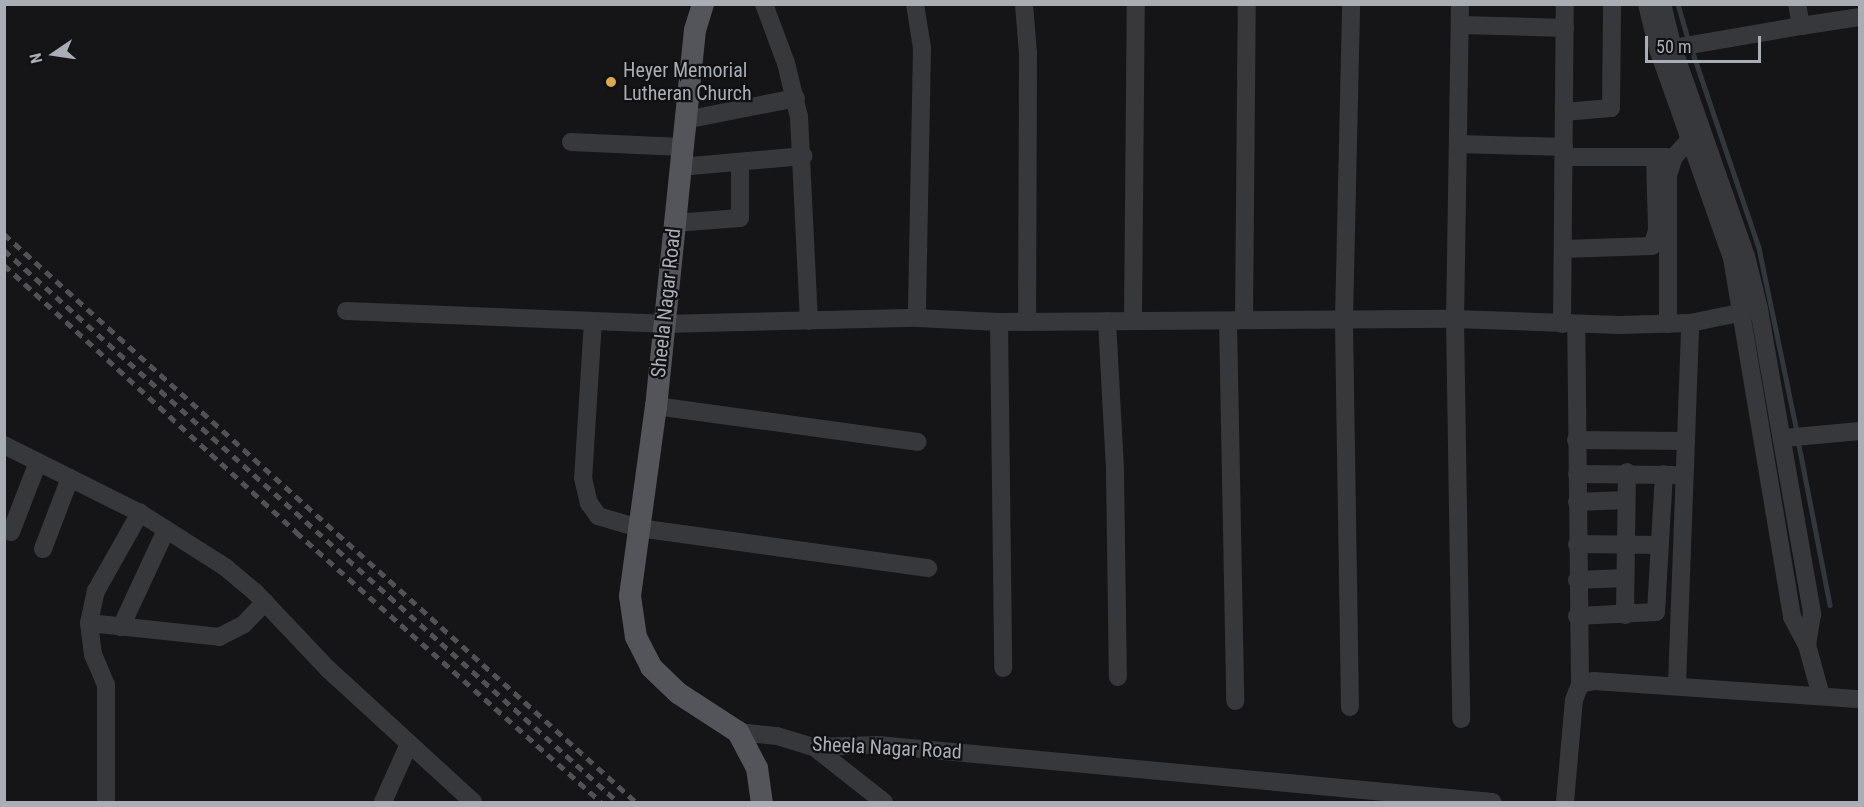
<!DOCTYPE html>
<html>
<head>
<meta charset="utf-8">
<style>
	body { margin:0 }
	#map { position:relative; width:1864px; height:807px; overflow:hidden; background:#151517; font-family:"Roboto Condensed",sans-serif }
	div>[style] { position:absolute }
	.stream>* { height:4.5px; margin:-2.25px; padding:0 2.25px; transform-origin:2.25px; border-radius:2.25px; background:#30383e }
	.minor>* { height:18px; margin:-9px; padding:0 9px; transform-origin:9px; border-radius:9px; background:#37383b }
	.major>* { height:22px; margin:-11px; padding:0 11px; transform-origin:11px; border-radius:11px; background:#53555a }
	.rail>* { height:4.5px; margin-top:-2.25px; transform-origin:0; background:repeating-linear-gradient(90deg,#505256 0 8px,transparent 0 14px) }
	.dots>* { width:16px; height:16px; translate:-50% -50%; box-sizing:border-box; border:3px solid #101012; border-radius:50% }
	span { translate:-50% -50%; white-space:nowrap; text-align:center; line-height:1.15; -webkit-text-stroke:4.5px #101012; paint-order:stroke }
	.poi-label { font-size:20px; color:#a9adb6 }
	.left { translate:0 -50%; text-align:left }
	.street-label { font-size:20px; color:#a9adb6 }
	.frame { position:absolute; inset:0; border:6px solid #a9adb6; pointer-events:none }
	.north { position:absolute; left:24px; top:24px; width:60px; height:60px; -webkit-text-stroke:4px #101012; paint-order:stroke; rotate:257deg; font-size:16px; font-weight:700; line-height:24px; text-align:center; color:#a9adb6 }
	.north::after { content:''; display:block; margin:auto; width:21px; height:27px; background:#a9adb6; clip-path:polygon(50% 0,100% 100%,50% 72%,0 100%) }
	.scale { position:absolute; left:1645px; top:36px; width:116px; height:27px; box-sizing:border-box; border:3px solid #a9adb6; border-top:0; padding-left:8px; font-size:18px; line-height:21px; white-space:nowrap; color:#a9adb6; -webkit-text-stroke:4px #101012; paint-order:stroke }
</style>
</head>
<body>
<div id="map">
	<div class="stream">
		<div style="left:1678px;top:4px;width:40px;rotate:74deg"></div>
		<div style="left:1692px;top:50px;width:209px;rotate:71.3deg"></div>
		<div style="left:1759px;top:248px;width:188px;rotate:78.3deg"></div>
		<div style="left:1798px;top:440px;width:168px;rotate:79deg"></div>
	</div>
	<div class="minor">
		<div style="left:764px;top:4px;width:63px;rotate:69.6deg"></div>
		<div style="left:786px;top:63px;width:56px;rotate:76.5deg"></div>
		<div style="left:799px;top:117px;width:204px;rotate:87.2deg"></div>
		<div style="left:915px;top:4px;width:45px;rotate:81deg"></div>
		<div style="left:922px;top:48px;width:270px;rotate:91.1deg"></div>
		<div style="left:1024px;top:4px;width:50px;rotate:85.4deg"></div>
		<div style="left:1028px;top:54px;width:268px;rotate:90.2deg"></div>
		<div style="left:1460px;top:4px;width:315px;rotate:90.9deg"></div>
		<div style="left:1455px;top:319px;width:400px;rotate:89.1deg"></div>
		<div style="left:1647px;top:4px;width:46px;rotate:76.3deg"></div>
		<div style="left:1658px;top:49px;width:222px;rotate:70.5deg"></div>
		<div style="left:1732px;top:258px;width:364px;rotate:80.5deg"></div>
		<div style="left:1792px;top:617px;width:32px;rotate:62deg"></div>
		<div style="left:1807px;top:645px;width:53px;rotate:74.6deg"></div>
		<div style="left:1662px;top:4px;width:45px;rotate:76deg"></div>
		<div style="left:1673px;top:48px;width:220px;rotate:70.7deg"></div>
		<div style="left:1746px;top:256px;width:55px;rotate:76.2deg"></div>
		<div style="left:1759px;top:309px;width:310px;rotate:80.1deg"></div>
		<div style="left:1812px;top:614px;width:31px;rotate:99deg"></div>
		<div style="left:1460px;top:25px;width:105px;rotate:1.6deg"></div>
		<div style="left:1801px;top:26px;width:60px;rotate:-8.7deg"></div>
		<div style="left:1673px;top:48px;width:130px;rotate:-9.8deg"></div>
		<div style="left:1801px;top:26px;width:22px;rotate:-100deg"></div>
		<div style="left:1564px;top:112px;width:47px;rotate:-4.9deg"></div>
		<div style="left:1611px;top:108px;width:104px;rotate:-89.4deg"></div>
		<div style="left:685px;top:120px;width:113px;rotate:-11.2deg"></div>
		<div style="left:571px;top:142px;width:111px;rotate:2.6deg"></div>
		<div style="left:1458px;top:144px;width:106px;rotate:1.6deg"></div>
		<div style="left:1564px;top:157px;width:103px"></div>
		<div style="left:680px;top:167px;width:124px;rotate:-5.1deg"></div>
		<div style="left:674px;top:223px;width:66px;rotate:-4.3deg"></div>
		<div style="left:740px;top:218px;width:56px;rotate:-90deg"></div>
		<div style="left:1563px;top:249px;width:89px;rotate:-1.9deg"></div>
		<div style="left:1652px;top:246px;width:16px;rotate:-72deg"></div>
		<div style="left:1657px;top:231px;width:74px;rotate:-91.5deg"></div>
		<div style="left:346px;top:311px;width:317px;rotate:2.3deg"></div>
		<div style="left:663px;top:324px;width:254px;rotate:-1.4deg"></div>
		<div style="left:917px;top:318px;width:82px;rotate:2.8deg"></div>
		<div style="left:999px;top:322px;width:456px;rotate:-0.4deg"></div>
		<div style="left:1455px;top:319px;width:164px;rotate:2.1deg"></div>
		<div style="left:1619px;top:325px;width:71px;rotate:-1.6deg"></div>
		<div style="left:1690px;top:323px;width:70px;rotate:-11.5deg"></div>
		<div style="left:1244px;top:320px;width:316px;rotate:-89.5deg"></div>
		<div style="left:593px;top:321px;width:157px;rotate:93.6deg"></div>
		<div style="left:583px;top:478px;width:26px;rotate:77deg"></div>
		<div style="left:589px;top:503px;width:16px;rotate:55deg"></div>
		<div style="left:598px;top:516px;width:43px;rotate:16.3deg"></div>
		<div style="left:639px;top:528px;width:292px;rotate:7.9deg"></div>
		<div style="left:1107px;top:321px;width:150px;rotate:86.9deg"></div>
		<div style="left:1115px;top:471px;width:206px;rotate:89.2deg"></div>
		<div style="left:1133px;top:321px;width:317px;rotate:-89.5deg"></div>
		<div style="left:1228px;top:321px;width:380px;rotate:88.9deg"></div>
		<div style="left:999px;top:322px;width:346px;rotate:89.3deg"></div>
		<div style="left:1562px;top:324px;width:320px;rotate:-89.5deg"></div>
		<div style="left:1668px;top:324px;width:149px;rotate:-90deg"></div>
		<div style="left:1668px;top:175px;width:19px;rotate:-72deg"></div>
		<div style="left:1674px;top:157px;width:25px;rotate:-48deg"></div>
		<div style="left:656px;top:406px;width:264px;rotate:7.8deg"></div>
		<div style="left:1784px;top:438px;width:76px;rotate:-5.3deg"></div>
		<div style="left:1576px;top:440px;width:110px;rotate:0.5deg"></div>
		<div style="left:4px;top:445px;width:152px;rotate:26.6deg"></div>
		<div style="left:140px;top:513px;width:101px;rotate:32.4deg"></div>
		<div style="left:225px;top:567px;width:38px;rotate:40deg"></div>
		<div style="left:254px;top:591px;width:108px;rotate:46.5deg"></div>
		<div style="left:328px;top:669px;width:197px;rotate:42.5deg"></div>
		<div style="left:1577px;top:474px;width:97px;rotate:0.6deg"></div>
		<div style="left:1577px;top:502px;width:49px;rotate:-2.3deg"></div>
		<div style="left:11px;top:532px;width:75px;rotate:-68.9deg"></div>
		<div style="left:1577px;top:544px;width:82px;rotate:0.7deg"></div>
		<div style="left:43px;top:549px;width:76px;rotate:-69.2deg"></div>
		<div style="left:1577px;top:580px;width:48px;rotate:-2.4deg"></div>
		<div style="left:1625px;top:615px;width:143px;rotate:-89.2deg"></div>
		<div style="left:1577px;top:616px;width:79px;rotate:-2.9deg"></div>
		<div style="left:1656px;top:612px;width:138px;rotate:-86.7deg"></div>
		<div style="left:89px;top:623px;width:131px;rotate:6.1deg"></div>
		<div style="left:219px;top:637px;width:27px;rotate:-27deg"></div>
		<div style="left:243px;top:625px;width:32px;rotate:-46deg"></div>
		<div style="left:121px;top:627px;width:107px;rotate:-65.1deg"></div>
		<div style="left:1580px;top:684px;width:14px;rotate:-12deg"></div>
		<div style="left:1594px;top:681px;width:267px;rotate:3.9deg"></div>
		<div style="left:1677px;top:685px;width:362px;rotate:-87.9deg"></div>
		<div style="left:1350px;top:707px;width:388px;rotate:-90.9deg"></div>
		<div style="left:1344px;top:319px;width:315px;rotate:-88.7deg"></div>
		<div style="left:738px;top:732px;width:39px;rotate:6deg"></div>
		<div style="left:777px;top:736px;width:39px;rotate:17deg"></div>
		<div style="left:814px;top:747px;width:64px;rotate:-1.8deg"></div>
		<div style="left:878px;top:745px;width:617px;rotate:5.3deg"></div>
		<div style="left:814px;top:747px;width:89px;rotate:38.2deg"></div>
		<div style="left:106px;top:802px;width:117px;rotate:-90deg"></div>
		<div style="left:106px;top:685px;width:33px;rotate:-113deg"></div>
		<div style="left:93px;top:655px;width:32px;rotate:-97deg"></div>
		<div style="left:89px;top:623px;width:33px;rotate:-78deg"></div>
		<div style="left:96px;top:591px;width:90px;rotate:-60.6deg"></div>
		<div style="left:383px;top:802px;width:64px;rotate:-65.9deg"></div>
		<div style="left:1565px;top:802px;width:102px;rotate:-85deg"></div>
		<div style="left:1574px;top:700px;width:17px;rotate:-69deg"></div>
		<div style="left:1580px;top:684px;width:360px;rotate:-90.6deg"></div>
	</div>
	<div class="major">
		<div style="left:703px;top:4px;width:27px;rotate:107deg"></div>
		<div style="left:695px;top:30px;width:378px;rotate:95.9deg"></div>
		<div style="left:656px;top:406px;width:192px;rotate:97.8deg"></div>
		<div style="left:630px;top:596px;width:41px;rotate:81.7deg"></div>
		<div style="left:636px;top:637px;width:34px;rotate:63deg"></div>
		<div style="left:651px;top:667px;width:37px;rotate:44deg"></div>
		<div style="left:678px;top:693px;width:72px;rotate:33deg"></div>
		<div style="left:738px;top:732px;width:41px;rotate:62.2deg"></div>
		<div style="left:757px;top:768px;width:34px;rotate:82deg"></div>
	</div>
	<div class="rail">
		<div style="left:4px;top:234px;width:850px;rotate:41.95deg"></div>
		<div style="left:4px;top:250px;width:826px;rotate:41.96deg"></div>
		<div style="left:4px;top:265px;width:396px;rotate:42.4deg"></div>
		<div style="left:296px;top:532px;width:407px;rotate:41.5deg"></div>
	</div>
	<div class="dots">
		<div style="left:611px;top:82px;background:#dea946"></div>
	</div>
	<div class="poi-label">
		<span class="left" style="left:623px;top:82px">Heyer Memorial<br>Lutheran Church</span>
	</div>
	<div class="street-label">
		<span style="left:666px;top:303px;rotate:-84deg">Sheela Nagar Road</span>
		<span style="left:887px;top:748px;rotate:3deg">Sheela Nagar Road</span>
	</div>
	<div class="frame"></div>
	<div class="north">N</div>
	<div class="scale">50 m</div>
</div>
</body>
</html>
